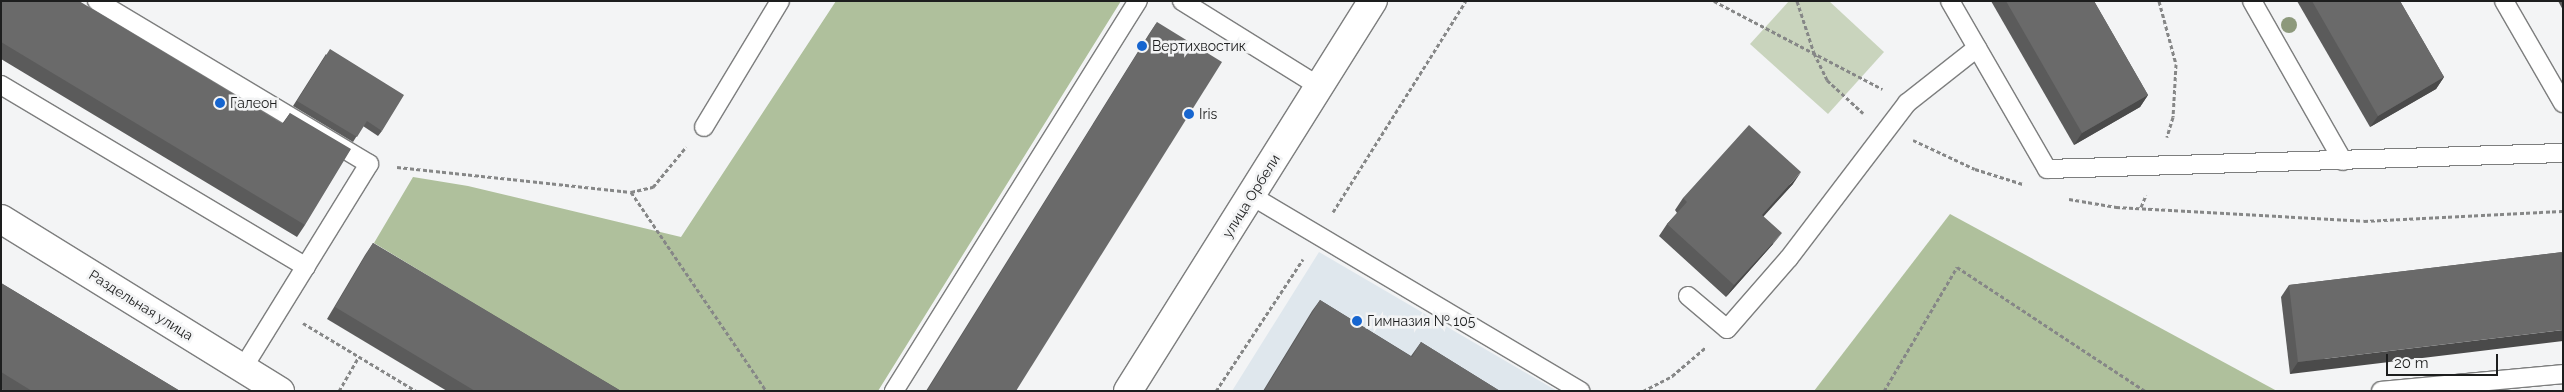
<!DOCTYPE html>
<html>
<head>
<meta charset="utf-8">
<style>
	body { margin:0 }
	#map { position:relative; width:2564px; height:392px; overflow:hidden; background:#f3f4f5; font-family:Raleway,sans-serif }
	div>[style] { position:absolute }
	.built>* { inset:0; background:#dfe7ed }
	.green>* { inset:0; background:#c9d4bd }
	.forest>* { inset:0; background:#afc09c }
	.path>* { height:3px; margin-top:-1.5px; transform-origin:0; background:repeating-linear-gradient(90deg,#868787 0 4px,transparent 0 6.5px) }
	.roads { filter:drop-shadow(1px 0 #7d7e7e) drop-shadow(-1px 0 #7d7e7e) drop-shadow(0 1px #7d7e7e) drop-shadow(0 -1px #7d7e7e) }
	.service>* { height:18px; margin:-9px; padding:0 9px; transform-origin:9px; border-radius:9px; background:#fff }
	.minor>* { height:28px; margin:-14px; padding:0 14px; transform-origin:14px; border-radius:14px; background:#fff }
	.trees>* { width:16px; height:16px; margin:-8px; border-radius:50%; background:#8d997c }
	.wall>* { inset:0; background:#5b5b5b }
	.shaded-wall>* { inset:0; background:#4a4a4a }
	.building>* { inset:0; background:#6a6a6a }
	.dots>* { width:14px; height:14px; translate:-50% -50%; box-sizing:border-box; border:2px solid #f3f4f5; border-radius:50% }
	span { translate:-50% -50%; white-space:nowrap; text-align:center; line-height:1.15; -webkit-text-stroke:5px #f3f4f5; paint-order:stroke }
	.poi-label { font-size:14px; color:#1d1e1e }
	.left { translate:0 -50%; text-align:left }
	.street-label { font-size:14px; color:#1d1e1e }
	.frame { position:absolute; inset:0; border:2px solid #1d1e1e; pointer-events:none }
	.scale { position:absolute; left:2386px; top:354px; width:112px; height:22px; box-sizing:border-box; border:2px solid #1d1e1e; border-top:0; padding-left:6px; font-size:15px; line-height:18px; white-space:nowrap; color:#1d1e1e; -webkit-text-stroke:4px #f3f4f5; paint-order:stroke }
</style>
</head>
<body>
<div id="map">
	<div class="built">
		<div style="clip-path:polygon(1319px 252px,1557px 391px,1232px 391px)"></div>
	</div>
	<div class="green">
		<div style="clip-path:polygon(1789px 1px,1829px 1px,1884px 52px,1828px 114px,1750px 44px)"></div>
	</div>
	<div class="forest">
		<div style="clip-path:polygon(836px 1px,1121px 1px,878px 391px,619px 391px,374px 243px,413px 177px,468px 186px,681px 237px)"></div>
		<div style="clip-path:polygon(1950px 214px,2277px 391px,1814px 391px)"></div>
	</div>
	<div class="path">
		<div style="left:1714px;top:1px;width:190px;rotate:27.6deg"></div>
		<div style="left:1797px;top:1px;width:55px;rotate:71.9deg"></div>
		<div style="left:1814px;top:53px;width:30px;rotate:64deg"></div>
		<div style="left:1827px;top:80px;width:49px;rotate:42.5deg"></div>
		<div style="left:2159px;top:1px;width:65px;rotate:74.9deg"></div>
		<div style="left:2176px;top:64px;width:53px;rotate:93.2deg"></div>
		<div style="left:2173px;top:117px;width:21px;rotate:107deg"></div>
		<div style="left:1913px;top:140px;width:68px;rotate:25.1deg"></div>
		<div style="left:1975px;top:169px;width:50px;rotate:17.4deg"></div>
		<div style="left:397px;top:167px;width:235px;rotate:6.1deg"></div>
		<div style="left:631px;top:192px;width:240px;rotate:55.8deg"></div>
		<div style="left:631px;top:192px;width:23px;rotate:-13deg"></div>
		<div style="left:653px;top:187px;width:52px;rotate:-50.5deg"></div>
		<div style="left:2069px;top:199px;width:48px;rotate:9.7deg"></div>
		<div style="left:2116px;top:207px;width:248px;rotate:3.2deg"></div>
		<div style="left:2364px;top:221px;width:199px;rotate:-2.9deg"></div>
		<div style="left:2141px;top:207px;width:13px;rotate:-67deg"></div>
		<div style="left:1333px;top:212px;width:249px;rotate:-57.8deg"></div>
		<div style="left:303px;top:323px;width:132px;rotate:31deg"></div>
		<div style="left:339px;top:391px;width:39px;rotate:-60deg"></div>
		<div style="left:1216px;top:391px;width:158px;rotate:-56.6deg"></div>
		<div style="left:1643px;top:391px;width:33px;rotate:-27deg"></div>
		<div style="left:1672px;top:376px;width:45px;rotate:-40.5deg"></div>
		<div style="left:1884px;top:391px;width:144px;rotate:-59.5deg"></div>
		<div style="left:1957px;top:267px;width:225px;rotate:33.4deg"></div>
	</div>
	<div class="roads">
		<div class="service">
			<div style="left:97px;top:1px;width:317px;rotate:30.9deg"></div>
			<div style="left:369px;top:164px;width:240px;rotate:121.7deg"></div>
			<div style="left:1182px;top:1px;width:163px;rotate:31.9deg"></div>
			<div style="left:1950px;top:1px;width:194px;rotate:60deg"></div>
			<div style="left:2047px;top:169px;width:516px;rotate:-1.78deg"></div>
			<div style="left:2252px;top:1px;width:184px;rotate:60.4deg"></div>
			<div style="left:2504px;top:1px;width:118px;rotate:60deg"></div>
			<div style="left:1px;top:85px;width:355px;rotate:30.8deg"></div>
			<div style="left:704px;top:127px;width:147px;rotate:-58.9deg"></div>
			<div style="left:1252px;top:196px;width:382px;rotate:30.7deg"></div>
			<div style="left:1688px;top:296px;width:51px;rotate:40.2deg"></div>
			<div style="left:1727px;top:329px;width:94px;rotate:-48.9deg"></div>
			<div style="left:1789px;top:258px;width:195px;rotate:-52.7deg"></div>
			<div style="left:1907px;top:103px;width:89px;rotate:-38.2deg"></div>
			<div style="left:894px;top:391px;width:460px;rotate:-58deg"></div>
			<div style="left:2381px;top:391px;width:183px;rotate:-5.3deg"></div>
		</div>
		<div class="minor">
			<div style="left:1px;top:219px;width:328px;rotate:31.7deg"></div>
			<div style="left:1128px;top:391px;width:461px;rotate:-57.9deg"></div>
		</div>
	</div>
	<div class="trees">
		<div style="left:2289px;top:25px"></div>
	</div>
	<div class="wall">
		<div style="clip-path:polygon(1px 1px,282px 124px,290px 113px,305px 225px,297px 237px,1px 59px)"></div>
		<div style="clip-path:polygon(1991px 1px,2094px 1px,2148px 95px,2140px 107px,2074px 145px)"></div>
		<div style="clip-path:polygon(2297px 1px,2400px 1px,2444px 77px,2436px 89px,2370px 127px)"></div>
		<div style="clip-path:polygon(2558px 1px,2563px 1px,2563px 10px)"></div>
		<div style="clip-path:polygon(1157px 22px,1016px 391px,926px 391px,1149px 34px)"></div>
		<div style="clip-path:polygon(326px 54px,382px 131px,378px 136px,363px 126px,353px 142px,293px 106px)"></div>
		<div style="clip-path:polygon(1793px 184px,1763px 216px,1773px 244px,1726px 297px,1659px 236px,1667px 224px,1677px 213px,1675px 210px,1683px 198px)"></div>
		<div style="clip-path:polygon(373px 243px,621px 391px,447px 391px,327px 319px,365px 255px)"></div>
		<div style="clip-path:polygon(2563px 252px,2290px 374px,2281px 297px,2289px 285px)"></div>
		<div style="clip-path:polygon(1px 283px,180px 391px,4px 391px,1px 389px)"></div>
		<div style="clip-path:polygon(1320px 300px,1411px 356px,1421px 342px,1500px 391px,1263px 391px,1312px 311px)"></div>
	</div>
	<div class="shaded-wall">
		<div style="clip-path:polygon(2444px 77px,2436px 89px,2370px 127px,2378px 116px)"></div>
		<div style="clip-path:polygon(2148px 95px,2140px 107px,2074px 145px,2082px 133px)"></div>
		<div style="clip-path:polygon(1801px 172px,1793px 184px,1754px 227px,1762px 215px)"></div>
		<div style="clip-path:polygon(1782px 233px,1773px 244px,1726px 297px,1734px 285px)"></div>
		<div style="clip-path:polygon(2563px 330px,2563px 341px,2290px 374px,2298px 362px)"></div>
	</div>
	<div class="building">
		<div style="clip-path:polygon(1px 1px,79px 1px,283px 124px,290px 113px,351px 149px,305px 225px,1px 42px)"></div>
		<div style="clip-path:polygon(2006px 1px,2094px 1px,2148px 95px,2082px 133px)"></div>
		<div style="clip-path:polygon(2312px 1px,2400px 1px,2444px 77px,2378px 116px)"></div>
		<div style="clip-path:polygon(1157px 22px,1222px 62px,1016px 391px,927px 391px)"></div>
		<div style="clip-path:polygon(330px 49px,404px 95px,382px 131px,367px 121px,357px 137px,297px 101px)"></div>
		<div style="clip-path:polygon(1749px 125px,1801px 172px,1762px 215px,1782px 233px,1734px 285px,1667px 224px,1687px 202px,1683px 198px)"></div>
		<div style="clip-path:polygon(373px 243px,621px 391px,475px 391px,335px 307px)"></div>
		<div style="clip-path:polygon(2563px 252px,2563px 330px,2298px 362px,2289px 285px)"></div>
		<div style="clip-path:polygon(1px 283px,180px 391px,32px 391px,1px 372px)"></div>
		<div style="clip-path:polygon(1320px 300px,1412px 357px,1421px 342px,1500px 391px,1264px 391px)"></div>
	</div>
	<div class="dots">
		<div style="left:1142px;top:46px;background:#1665cf"></div>
		<div style="left:220px;top:103px;background:#1665cf"></div>
		<div style="left:1189px;top:114px;background:#1665cf"></div>
		<div style="left:1357px;top:321px;background:#1665cf"></div>
	</div>
	<div class="poi-label">
		<span class="left" style="left:1152px;top:46px">Вертихвостик</span>
		<span class="left" style="left:230px;top:103px">Галеон</span>
		<span class="left" style="left:1199px;top:114px">Iris</span>
		<span class="left" style="left:1367px;top:321px">Гимназия № 105</span>
	</div>
	<div class="street-label">
		<span style="left:1251px;top:196px;rotate:-58deg">улица Орбели</span>
		<span style="left:141px;top:305px;rotate:32deg">Раздельная улица</span>
	</div>
	<div class="frame"></div>
	<div class="scale">20 m</div>
</div>
</body>
</html>
